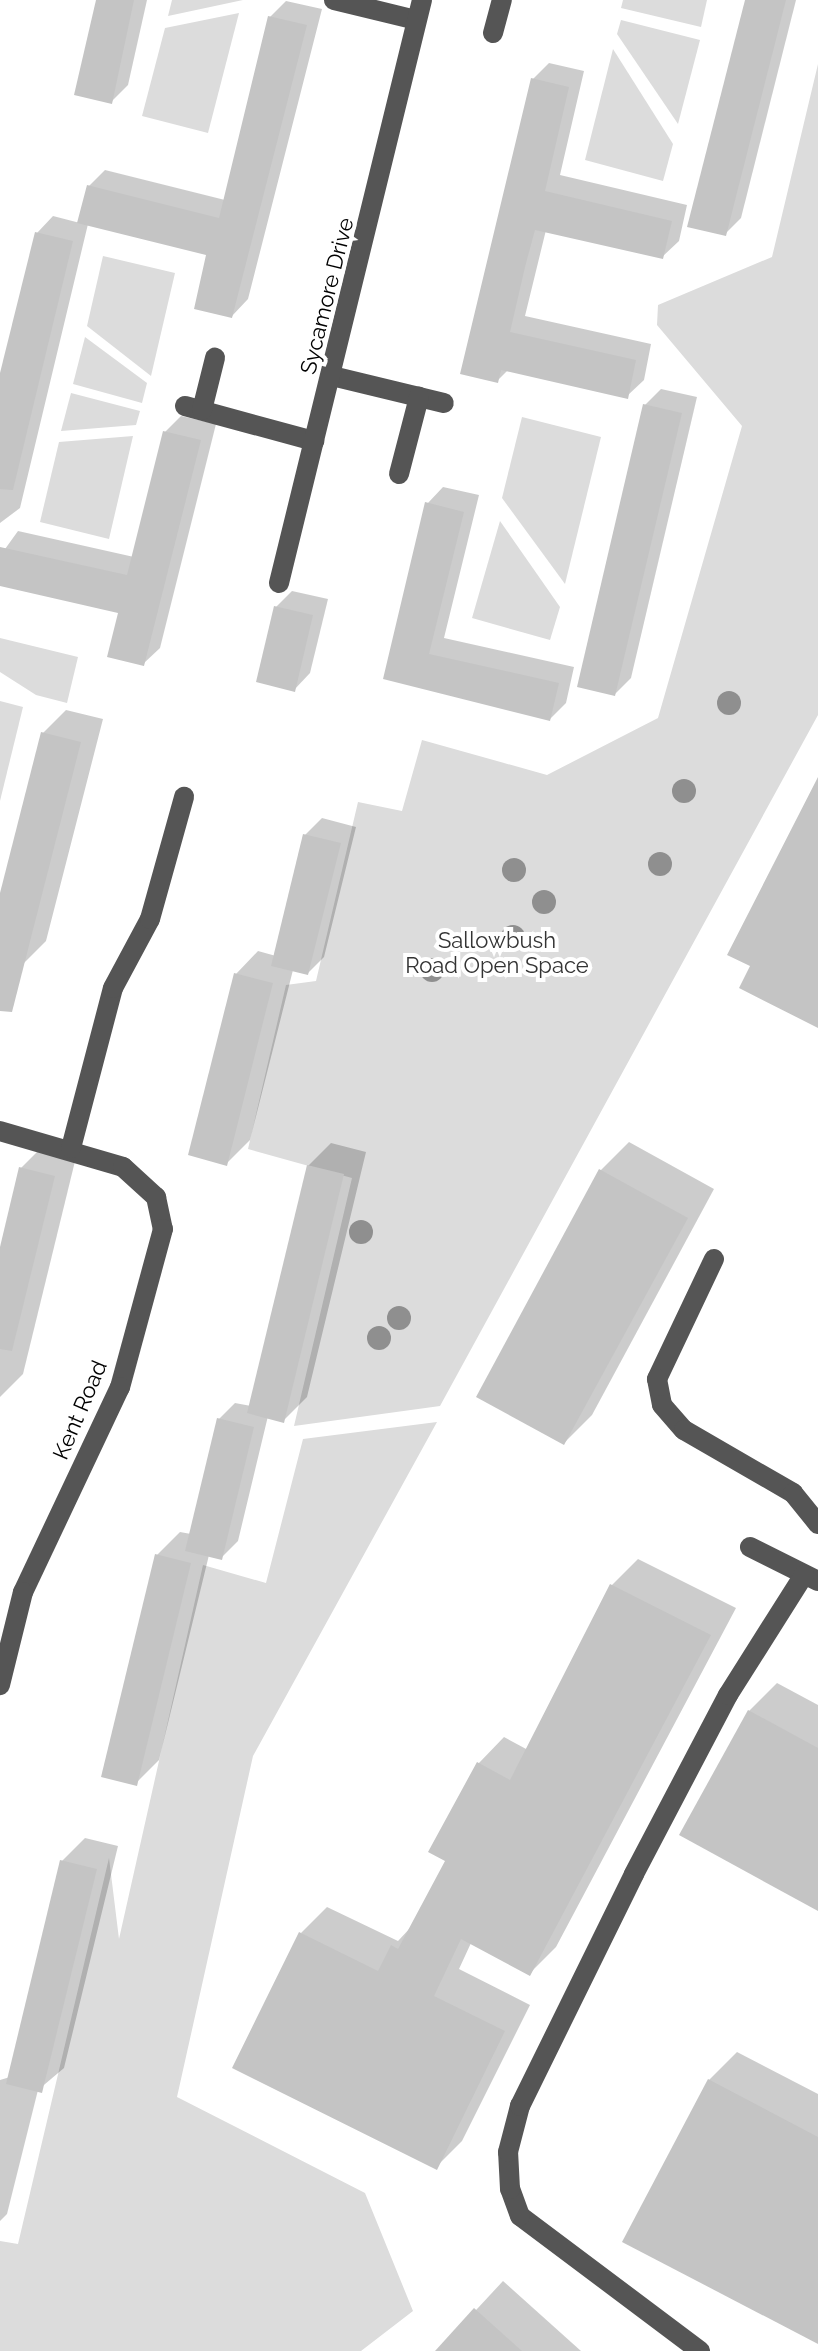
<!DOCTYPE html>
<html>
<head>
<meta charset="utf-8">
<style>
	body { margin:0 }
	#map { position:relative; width:818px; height:2351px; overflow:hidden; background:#fff; font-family:Raleway,sans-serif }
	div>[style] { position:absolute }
	.green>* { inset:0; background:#dcdcdc }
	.shadow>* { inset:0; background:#0003 }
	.building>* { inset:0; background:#c4c4c4 }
	.minor>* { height:20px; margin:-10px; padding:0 10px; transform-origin:10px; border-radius:10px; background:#555 }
	.trees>* { width:24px; height:24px; margin:-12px; border-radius:50%; background:#8f8f8f }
	span { translate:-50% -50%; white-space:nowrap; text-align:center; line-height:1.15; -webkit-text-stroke:8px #fff; paint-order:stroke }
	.street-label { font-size:22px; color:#000 }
	.park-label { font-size:22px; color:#333 }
</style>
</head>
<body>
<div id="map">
	<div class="green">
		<div style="clip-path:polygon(172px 0,243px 0,168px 16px)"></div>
		<div style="clip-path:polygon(623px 0,707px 0,701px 27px,621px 8px)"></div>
		<div style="clip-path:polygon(239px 13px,208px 133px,142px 116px,165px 28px)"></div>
		<div style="clip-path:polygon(621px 20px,700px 40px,678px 124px,617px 34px)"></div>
		<div style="clip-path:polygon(613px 49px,673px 144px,663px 181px,585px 160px)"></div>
		<div style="clip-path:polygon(818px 64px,818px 715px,440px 1406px,294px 1426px,352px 1178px,248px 1149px,286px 985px,316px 981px,358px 802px,402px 811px,422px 740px,547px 775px,658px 718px,742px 426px,657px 325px,658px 305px,772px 257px)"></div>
		<div style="clip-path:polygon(103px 256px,175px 273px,151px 376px,87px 326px)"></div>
		<div style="clip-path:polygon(85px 337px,147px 383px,142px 403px,73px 384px)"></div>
		<div style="clip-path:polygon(71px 393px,140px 411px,136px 425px,61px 431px)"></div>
		<div style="clip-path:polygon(522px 417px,601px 437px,565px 584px,502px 498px)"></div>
		<div style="clip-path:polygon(133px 436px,109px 539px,40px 522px,59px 442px)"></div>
		<div style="clip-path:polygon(500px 521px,560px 607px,550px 640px,472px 618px)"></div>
		<div style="clip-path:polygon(0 638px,78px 657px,67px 703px,36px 695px,0 672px)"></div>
		<div style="clip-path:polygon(0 701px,23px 707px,0 801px)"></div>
		<div style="clip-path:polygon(437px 1422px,253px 1756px,177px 2097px,365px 2193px,413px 2311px,361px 2351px,0 2351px,0 2241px,18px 2244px,109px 1858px,119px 1939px,203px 1565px,266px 1583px,303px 1439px)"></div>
	</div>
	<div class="shadow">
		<div style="clip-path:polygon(98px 0,147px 0,128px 85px,111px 102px)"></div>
		<div style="clip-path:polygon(746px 0,796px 0,741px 218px,725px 234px)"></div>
		<div style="clip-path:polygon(286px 1px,322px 9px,248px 299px,232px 316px,209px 254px,88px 224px,20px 508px,0 523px,0 386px,37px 233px,53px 216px,80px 223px,89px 186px,105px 170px,225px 200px,270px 17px)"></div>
		<div style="clip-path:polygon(549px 63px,584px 71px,560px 175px,687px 205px,679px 241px,662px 257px,546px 230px,525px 316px,651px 344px,644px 380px,627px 396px,508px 370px,498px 380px,533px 79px)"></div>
		<div style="clip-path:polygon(661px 389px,697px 397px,631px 678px,615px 694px,645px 405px)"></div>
		<div style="clip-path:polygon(181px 416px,216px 424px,160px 648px,143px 664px,120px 612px,0 584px,0 556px,18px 531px,134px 557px,165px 432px)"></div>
		<div style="clip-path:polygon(443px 487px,479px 495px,444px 638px,574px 667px,566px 703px,550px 719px,385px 677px,427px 504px)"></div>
		<div style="clip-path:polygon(292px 591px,328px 599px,310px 673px,294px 690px,276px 607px)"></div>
		<div style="clip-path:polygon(66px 710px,103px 719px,46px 941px,23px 964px,0 1001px,0 901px,43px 733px)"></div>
		<div style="clip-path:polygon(322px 818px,356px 827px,324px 957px,308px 973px,293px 970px,250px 1140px,227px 1163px,236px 974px,258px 951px,276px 956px,305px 835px)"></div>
		<div style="clip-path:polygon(629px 1142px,714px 1189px,592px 1415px,564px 1443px,601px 1170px)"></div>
		<div style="clip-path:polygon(331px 1143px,366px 1152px,307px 1397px,284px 1420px,268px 1416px,238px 1541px,221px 1558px,209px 1555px,159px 1760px,136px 1783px,157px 1555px,180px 1532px,191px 1534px,219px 1419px,235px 1403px,251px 1406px,308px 1166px)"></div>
		<div style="clip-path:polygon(44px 1145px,77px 1153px,23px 1374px,0 1397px,0 1255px,21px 1168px)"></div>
		<div style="clip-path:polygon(638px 1559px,736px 1608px,556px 1947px,529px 1974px,471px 1943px,459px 1969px,530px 2005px,462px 2141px,436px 2167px,301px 1933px,327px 1907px,398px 1941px,411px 1927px,447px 1860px,478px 1764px,504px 1737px,528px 1750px,612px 1585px)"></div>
		<div style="clip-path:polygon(777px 1683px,818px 1705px,818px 1909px,749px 1711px)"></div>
		<div style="clip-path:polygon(85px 1838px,118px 1846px,64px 2068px,38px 2090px,7px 2214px,0 2221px,0 2080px,10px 2077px,62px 1861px)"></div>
		<div style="clip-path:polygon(737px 2052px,818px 2094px,818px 2342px,709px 2080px)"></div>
		<div style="clip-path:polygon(503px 2281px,581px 2351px,438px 2351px)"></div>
	</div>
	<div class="building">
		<div style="clip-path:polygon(96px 0,134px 0,112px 104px,74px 95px)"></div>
		<div style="clip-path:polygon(745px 0,786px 0,726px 236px,687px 227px)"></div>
		<div style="clip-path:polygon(268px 16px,307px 25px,232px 318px,194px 309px,206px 255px,77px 223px,87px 185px,219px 218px)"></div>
		<div style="clip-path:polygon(531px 78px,569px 87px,545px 191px,672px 221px,663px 259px,535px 230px,525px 267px,510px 332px,636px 360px,628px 399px,501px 370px,498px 383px,460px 374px)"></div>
		<div style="clip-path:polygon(35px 232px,73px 241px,13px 490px,0 489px,0 373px)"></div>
		<div style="clip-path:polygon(643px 404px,682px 413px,615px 696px,577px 687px)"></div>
		<div style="clip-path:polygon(163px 431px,201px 440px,144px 666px,107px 657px,118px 613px,0 586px,0 547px,127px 575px)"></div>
		<div style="clip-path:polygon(425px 502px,464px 512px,429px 654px,559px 683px,550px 721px,383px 679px)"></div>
		<div style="clip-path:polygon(274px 606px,313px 615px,295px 692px,256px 682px)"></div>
		<div style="clip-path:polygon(41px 732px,81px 742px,12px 1012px,0 1011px,0 893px)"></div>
		<div style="clip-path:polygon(818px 777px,818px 1028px,739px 988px,750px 966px,727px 955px)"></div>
		<div style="clip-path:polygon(303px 834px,341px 843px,308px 975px,271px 966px)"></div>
		<div style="clip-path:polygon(234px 973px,273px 983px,227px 1166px,188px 1155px)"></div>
		<div style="clip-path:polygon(307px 1165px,344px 1174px,284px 1423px,247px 1413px)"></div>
		<div style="clip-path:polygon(19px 1167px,55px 1176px,12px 1351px,0 1349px,0 1247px)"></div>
		<div style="clip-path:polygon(599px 1169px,688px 1218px,564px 1445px,476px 1397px)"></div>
		<div style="clip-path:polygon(217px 1418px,254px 1427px,222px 1560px,185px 1551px)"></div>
		<div style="clip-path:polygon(155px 1554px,191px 1563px,137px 1786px,101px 1777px)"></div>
		<div style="clip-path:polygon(610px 1584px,711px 1635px,530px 1976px,461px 1939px,434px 1996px,505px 2031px,437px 2170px,232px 2068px,299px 1932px,378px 1971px,391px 1945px,398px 1949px,445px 1861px,428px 1852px,477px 1762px,510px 1780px)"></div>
		<div style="clip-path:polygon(748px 1710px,818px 1748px,818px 1911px,679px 1835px)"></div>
		<div style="clip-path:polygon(60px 1860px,97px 1869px,42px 2093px,6px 2084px)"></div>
		<div style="clip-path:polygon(708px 2079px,818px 2137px,818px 2344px,622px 2242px)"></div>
		<div style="clip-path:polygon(474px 2308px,522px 2351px,435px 2351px)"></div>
	</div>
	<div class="minor">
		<div style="left:334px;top:0;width:84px;rotate:13.7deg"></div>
		<div style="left:493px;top:33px;width:34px;rotate:-75deg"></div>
		<div style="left:332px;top:376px;width:115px;rotate:13.6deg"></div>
		<div style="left:185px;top:406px;width:134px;rotate:15.2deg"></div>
		<div style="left:202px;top:410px;width:54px;rotate:-76deg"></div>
		<div style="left:399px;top:474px;width:80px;rotate:-75.4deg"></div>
		<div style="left:279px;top:583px;width:600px;rotate:-76.22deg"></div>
		<div style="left:0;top:1131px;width:128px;rotate:16.3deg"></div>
		<div style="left:123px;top:1167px;width:45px;rotate:42.3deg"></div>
		<div style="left:156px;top:1197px;width:33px;rotate:78deg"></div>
		<div style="left:163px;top:1229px;width:164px;rotate:105.2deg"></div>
		<div style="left:120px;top:1387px;width:227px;rotate:115.3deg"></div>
		<div style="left:23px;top:1592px;width:96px;rotate:103.9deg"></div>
		<div style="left:71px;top:1148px;width:165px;rotate:-75.3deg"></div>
		<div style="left:113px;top:988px;width:78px;rotate:-61.8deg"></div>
		<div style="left:150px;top:919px;width:127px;rotate:-74.4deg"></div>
		<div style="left:714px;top:1259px;width:133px;rotate:115.4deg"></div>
		<div style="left:657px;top:1379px;width:26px;rotate:79deg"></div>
		<div style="left:662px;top:1405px;width:33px;rotate:49deg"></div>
		<div style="left:684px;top:1430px;width:126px;rotate:30deg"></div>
		<div style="left:793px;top:1493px;width:40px;rotate:51deg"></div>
		<div style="left:750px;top:1547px;width:76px;rotate:26.6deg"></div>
		<div style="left:700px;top:2351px;width:225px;rotate:-143.1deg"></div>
		<div style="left:520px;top:2216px;width:29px;rotate:-110deg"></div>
		<div style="left:510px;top:2189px;width:37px;rotate:-93deg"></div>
		<div style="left:508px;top:2152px;width:48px;rotate:-75.4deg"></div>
		<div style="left:520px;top:2106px;width:258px;rotate:-63.8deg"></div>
		<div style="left:634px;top:1874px;width:202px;rotate:-62.3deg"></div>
		<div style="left:728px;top:1695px;width:142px;rotate:-57.7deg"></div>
	</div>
	<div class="trees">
		<div style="left:729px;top:703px"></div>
		<div style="left:684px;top:791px"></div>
		<div style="left:660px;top:864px"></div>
		<div style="left:514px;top:870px"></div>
		<div style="left:544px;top:902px"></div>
		<div style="left:513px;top:937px"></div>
		<div style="left:432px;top:970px"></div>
		<div style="left:361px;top:1232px"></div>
		<div style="left:399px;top:1318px"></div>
		<div style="left:379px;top:1338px"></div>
	</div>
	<div class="street-label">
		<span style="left:327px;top:296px;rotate:-76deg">Sycamore Drive</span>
		<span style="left:80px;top:1410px;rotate:-67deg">Kent Road</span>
	</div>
	<div class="park-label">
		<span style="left:497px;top:953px">Sallowbush<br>Road Open Space</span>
	</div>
</div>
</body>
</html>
